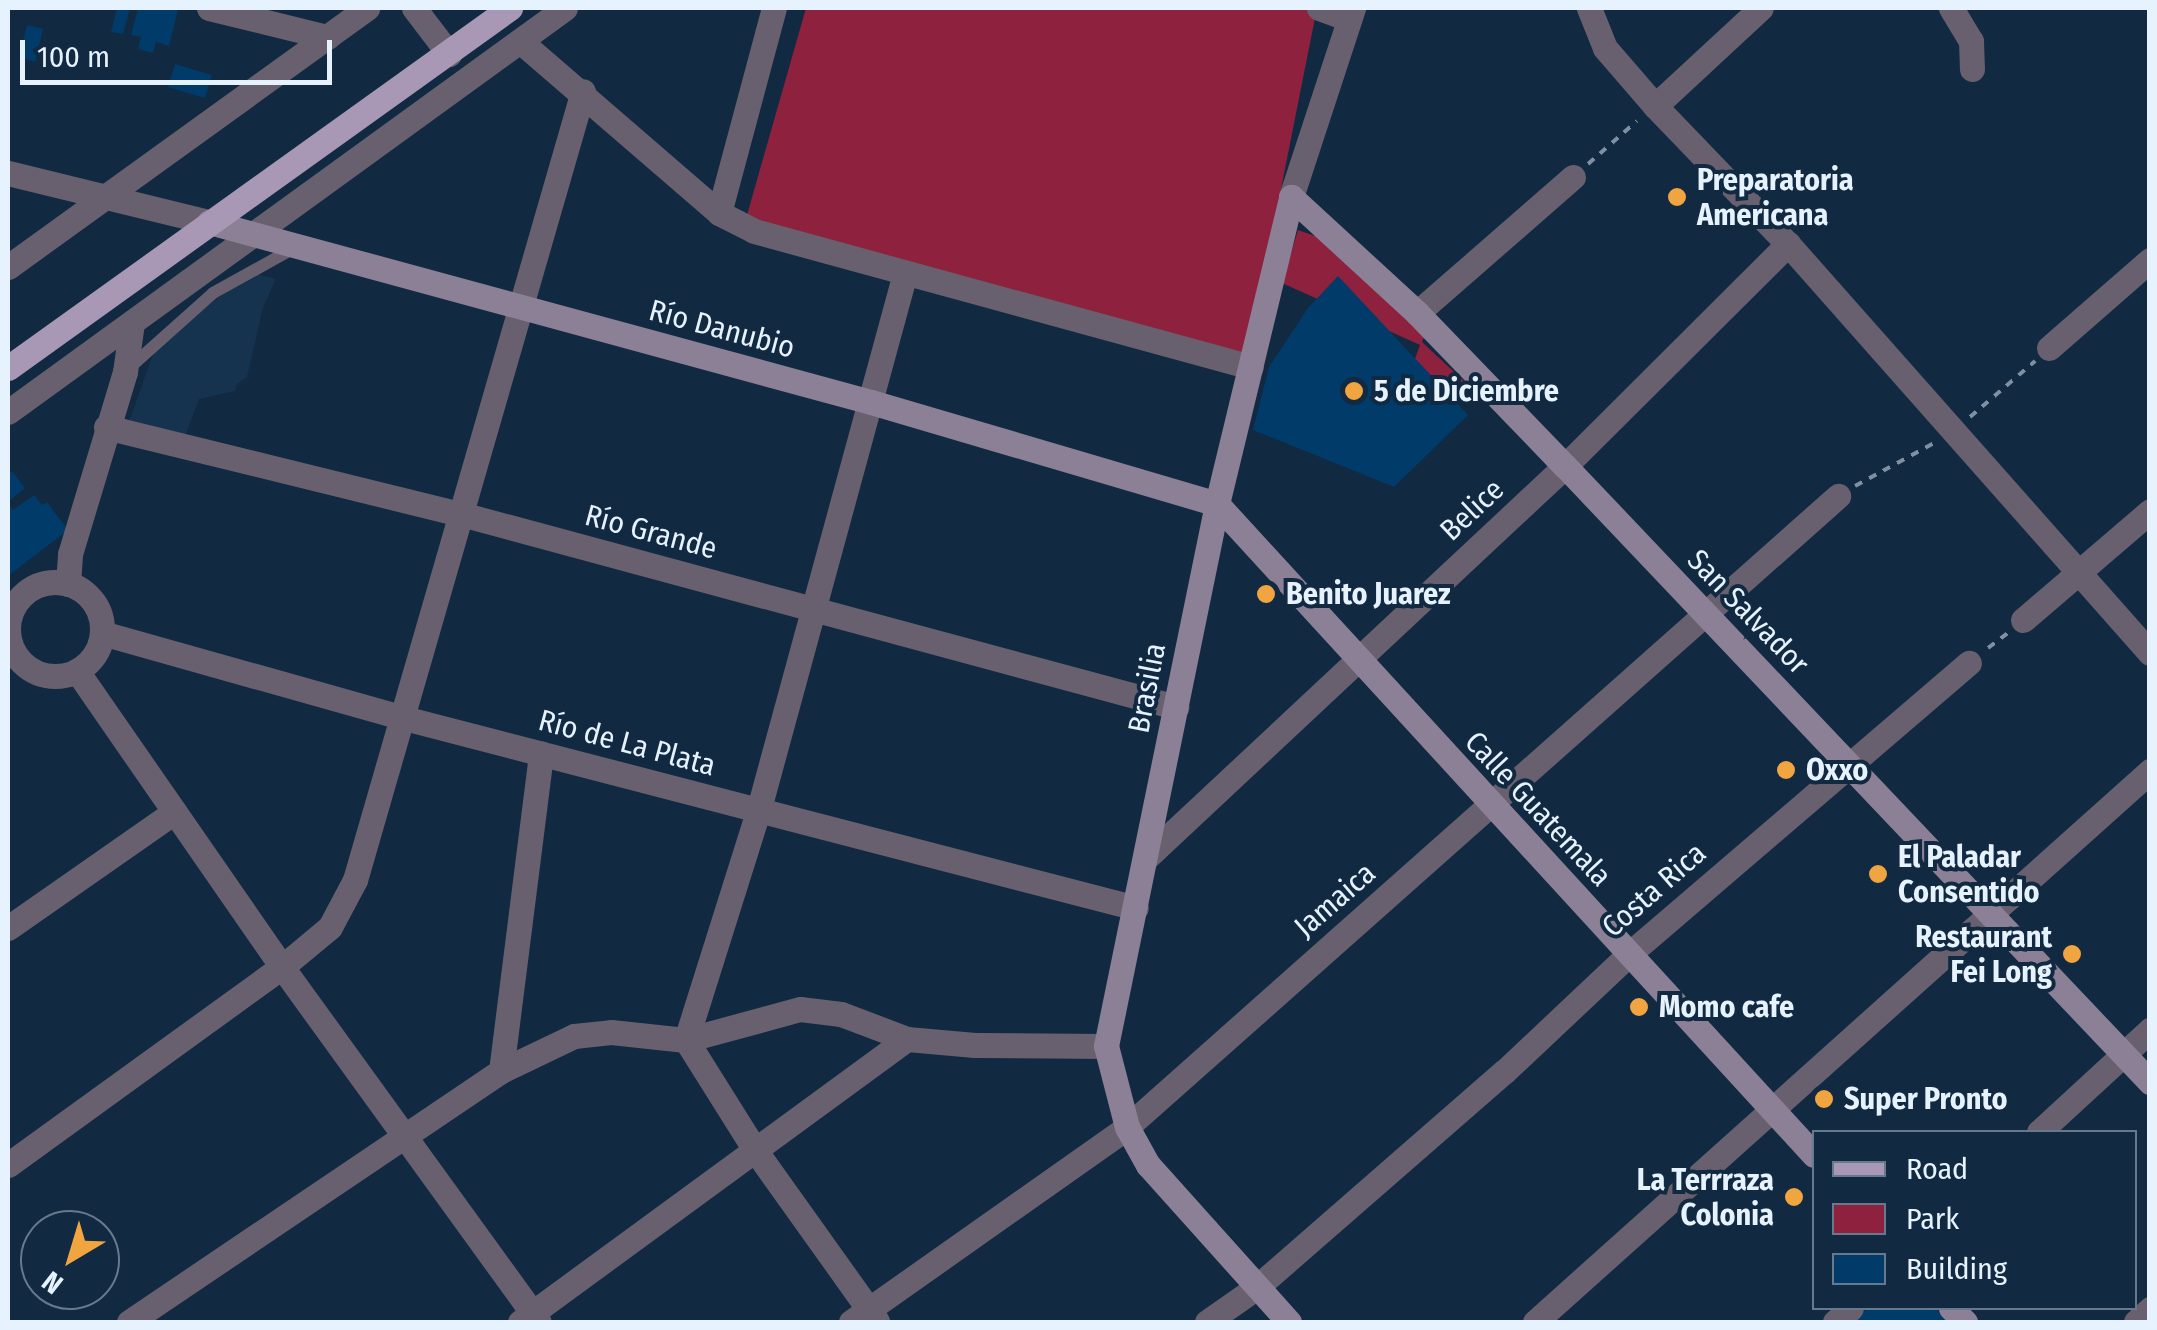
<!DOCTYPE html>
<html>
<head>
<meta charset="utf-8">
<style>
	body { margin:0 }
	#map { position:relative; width:2157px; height:1330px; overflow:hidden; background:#112941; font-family:"Fira Sans Condensed",sans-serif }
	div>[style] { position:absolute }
	.built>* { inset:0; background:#15324f }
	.green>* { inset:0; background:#8d213e }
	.building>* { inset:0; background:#013b69 }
	.path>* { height:4px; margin-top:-2px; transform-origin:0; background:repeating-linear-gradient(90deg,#7e90a2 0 8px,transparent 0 16px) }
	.lane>* { height:12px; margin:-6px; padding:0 6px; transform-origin:6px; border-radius:6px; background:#68606e }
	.street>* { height:25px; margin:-12.5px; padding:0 12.5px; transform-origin:12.5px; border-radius:12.5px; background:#68606e }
	.street>.ring { margin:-12.5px; padding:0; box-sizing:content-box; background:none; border:25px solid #68606e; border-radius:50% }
	.secondary>* { height:25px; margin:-12.5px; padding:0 12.5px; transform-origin:12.5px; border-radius:12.5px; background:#8c8096 }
	.primary>* { height:25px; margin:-12.5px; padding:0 12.5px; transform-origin:12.5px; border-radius:12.5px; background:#a898b5 }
	.dots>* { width:28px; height:28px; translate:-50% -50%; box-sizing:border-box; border:5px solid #112941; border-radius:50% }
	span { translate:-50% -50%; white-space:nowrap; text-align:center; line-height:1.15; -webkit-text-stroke:8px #112941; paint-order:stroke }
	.poi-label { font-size:30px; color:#e6f2fe; font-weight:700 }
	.left { translate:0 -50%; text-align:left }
	.right { translate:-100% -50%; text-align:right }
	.street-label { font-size:30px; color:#e6f2fe }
	.frame { position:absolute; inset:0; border:10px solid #e6f2fe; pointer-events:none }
	.legend { position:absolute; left:1812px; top:1130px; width:325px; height:180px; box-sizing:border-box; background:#112941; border:2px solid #66798d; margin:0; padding:12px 18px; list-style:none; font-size:30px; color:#e6f2fe }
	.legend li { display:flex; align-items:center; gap:20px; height:50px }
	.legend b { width:50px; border:2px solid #66798d }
	.north { position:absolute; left:20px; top:1210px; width:100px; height:100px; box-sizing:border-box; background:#112941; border:2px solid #66798d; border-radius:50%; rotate:218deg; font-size:28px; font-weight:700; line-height:40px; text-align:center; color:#e6f2fe }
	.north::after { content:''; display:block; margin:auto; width:35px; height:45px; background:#f1a540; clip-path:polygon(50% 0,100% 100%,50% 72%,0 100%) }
	.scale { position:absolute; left:20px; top:40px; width:312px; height:45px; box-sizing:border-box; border:5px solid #e6f2fe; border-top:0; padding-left:12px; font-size:30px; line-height:35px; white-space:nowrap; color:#e6f2fe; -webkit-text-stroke:8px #112941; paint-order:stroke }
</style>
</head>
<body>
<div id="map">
	<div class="built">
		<div style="clip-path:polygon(251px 272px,276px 279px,263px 308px,247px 377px,236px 385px,235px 391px,199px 399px,182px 445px,126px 430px,156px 346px)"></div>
	</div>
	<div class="green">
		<div style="clip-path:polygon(806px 8px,1301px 8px,1316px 13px,1248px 355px,745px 222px)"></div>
		<div style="clip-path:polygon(1298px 230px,1332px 242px,1426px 333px,1422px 342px,1466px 383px,1432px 415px,1402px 395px,1420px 345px,1282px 283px)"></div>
	</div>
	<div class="building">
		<div style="clip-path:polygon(117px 8px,130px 8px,123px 34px,111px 32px)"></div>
		<div style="clip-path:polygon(138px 8px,178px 10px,169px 46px,156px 42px,153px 53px,138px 49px,141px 37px,131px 35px)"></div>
		<div style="clip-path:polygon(27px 25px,43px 29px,35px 62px,19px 57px)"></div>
		<div style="clip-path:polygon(175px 64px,212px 75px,205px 98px,168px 87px)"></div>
		<div style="clip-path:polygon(1338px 276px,1468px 415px,1394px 487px,1253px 430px,1269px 367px,1308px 308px)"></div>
		<div style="clip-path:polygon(12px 471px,25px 488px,8px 502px,8px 474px)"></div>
		<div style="clip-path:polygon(34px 495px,42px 505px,47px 502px,68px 530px,8px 576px,8px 503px,13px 510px)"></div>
		<div style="clip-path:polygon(1868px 1308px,1935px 1308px,1949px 1322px,1852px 1322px)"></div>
	</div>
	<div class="path">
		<div style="left:1588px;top:164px;width:65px;rotate:-41.3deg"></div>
		<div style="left:1970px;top:417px;width:86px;rotate:-40.7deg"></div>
		<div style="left:1855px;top:486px;width:90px;rotate:-28.6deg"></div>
		<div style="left:1988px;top:648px;width:25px;rotate:-37deg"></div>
	</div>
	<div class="lane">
		<div style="left:127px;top:370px;width:115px;rotate:-41.8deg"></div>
		<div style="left:213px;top:293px;width:95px;rotate:-29deg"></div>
	</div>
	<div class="street">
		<div style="left:209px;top:8px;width:122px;rotate:13.8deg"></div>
		<div style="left:414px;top:8px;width:58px;rotate:52.7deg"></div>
		<div style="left:1319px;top:8px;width:32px;rotate:20deg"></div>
		<div style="left:1589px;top:8px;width:43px;rotate:68.2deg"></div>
		<div style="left:1605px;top:48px;width:77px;rotate:49.2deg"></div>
		<div style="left:1655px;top:106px;width:192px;rotate:46.1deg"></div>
		<div style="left:1788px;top:244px;width:546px;rotate:48.49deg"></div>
		<div style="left:1951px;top:8px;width:39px;rotate:59deg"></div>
		<div style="left:1971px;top:41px;width:28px;rotate:88deg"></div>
		<div style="left:520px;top:41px;width:263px;rotate:40.8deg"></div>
		<div style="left:719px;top:213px;width:39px;rotate:27deg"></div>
		<div style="left:754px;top:231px;width:515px;rotate:15.3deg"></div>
		<div style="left:1655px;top:106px;width:144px;rotate:-42.8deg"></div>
		<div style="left:8px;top:173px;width:207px;rotate:13.7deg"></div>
		<div style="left:1291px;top:197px;width:199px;rotate:-71.8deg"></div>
		<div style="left:719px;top:213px;width:212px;rotate:-75deg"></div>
		<div style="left:8px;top:267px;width:443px;rotate:-35.8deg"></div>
		<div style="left:1417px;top:313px;width:207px;rotate:-41.1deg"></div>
		<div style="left:2049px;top:348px;width:134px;rotate:-41.1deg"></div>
		<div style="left:8px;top:412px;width:688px;rotate:-35.95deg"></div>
		<div style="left:106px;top:427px;width:366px;rotate:13.8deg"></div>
		<div style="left:461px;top:514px;width:741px;rotate:15.11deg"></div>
		<div class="ring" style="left:8px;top:582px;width:69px;height:69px"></div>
		<div style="left:68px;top:584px;width:30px;rotate:-86deg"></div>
		<div style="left:70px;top:554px;width:190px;rotate:-73.2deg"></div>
		<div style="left:125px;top:372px;width:49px;rotate:-81.9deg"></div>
		<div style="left:2023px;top:620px;width:167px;rotate:-40.6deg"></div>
		<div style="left:102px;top:633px;width:314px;rotate:15.7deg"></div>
		<div style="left:404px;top:718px;width:756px;rotate:14.55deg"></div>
		<div style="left:77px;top:671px;width:360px;rotate:55.3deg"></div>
		<div style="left:282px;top:967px;width:438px;rotate:54.1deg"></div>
		<div style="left:1148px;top:856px;width:571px;rotate:-43.08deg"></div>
		<div style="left:1565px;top:466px;width:315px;rotate:-44.9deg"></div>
		<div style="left:8px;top:928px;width:203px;rotate:-34.9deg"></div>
		<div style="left:686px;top:1040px;width:239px;rotate:-72.5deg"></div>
		<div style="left:758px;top:812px;width:559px;rotate:-74.74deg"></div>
		<div style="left:686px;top:1040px;width:130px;rotate:57.9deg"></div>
		<div style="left:755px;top:1150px;width:210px;rotate:54.5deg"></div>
		<div style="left:501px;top:1071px;width:320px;rotate:-82.8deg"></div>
		<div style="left:2039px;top:1132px;width:151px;rotate:-42.6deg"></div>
		<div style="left:8px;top:1165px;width:338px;rotate:-35.9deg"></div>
		<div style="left:282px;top:967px;width:62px;rotate:-39.8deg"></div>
		<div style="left:330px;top:927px;width:53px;rotate:-62deg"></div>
		<div style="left:355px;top:880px;width:821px;rotate:-73.88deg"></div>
		<div style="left:129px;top:1322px;width:449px;rotate:-34deg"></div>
		<div style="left:501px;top:1071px;width:81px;rotate:-25.6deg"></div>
		<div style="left:574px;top:1036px;width:37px;rotate:-6deg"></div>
		<div style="left:611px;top:1032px;width:75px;rotate:6.1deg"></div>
		<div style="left:686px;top:1040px;width:118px;rotate:-15.2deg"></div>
		<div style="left:800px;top:1009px;width:41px;rotate:7deg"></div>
		<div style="left:841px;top:1014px;width:71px;rotate:20.7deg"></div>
		<div style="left:520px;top:1322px;width:479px;rotate:-36.2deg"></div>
		<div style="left:907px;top:1039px;width:68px;rotate:5deg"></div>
		<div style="left:975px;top:1045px;width:131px;rotate:0.4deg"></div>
		<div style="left:851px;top:1322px;width:338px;rotate:-35.2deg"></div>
		<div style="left:1127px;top:1127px;width:951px;rotate:-41.59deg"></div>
		<div style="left:1207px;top:1322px;width:61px;rotate:-35deg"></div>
		<div style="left:1257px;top:1287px;width:329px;rotate:-41.1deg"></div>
		<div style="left:1505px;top:1071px;width:169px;rotate:-43.3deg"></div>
		<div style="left:1628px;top:955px;width:449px;rotate:-40.6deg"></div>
		<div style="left:1535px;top:1322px;width:826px;rotate:-41.86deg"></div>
		<div style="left:1835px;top:1322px;width:21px;rotate:-41deg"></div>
		<div style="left:2136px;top:1322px;width:19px;rotate:-43deg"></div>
	</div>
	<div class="secondary">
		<div style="left:209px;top:222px;width:686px;rotate:15.21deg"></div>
		<div style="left:871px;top:402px;width:361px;rotate:16.4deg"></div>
		<div style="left:1217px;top:504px;width:883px;rotate:47.48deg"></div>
		<div style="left:1951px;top:1308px;width:20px;rotate:45deg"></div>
		<div style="left:1289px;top:1322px;width:211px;rotate:-131.9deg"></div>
		<div style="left:1148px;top:1165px;width:43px;rotate:-118.9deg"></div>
		<div style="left:1127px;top:1127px;width:84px;rotate:-104.5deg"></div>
		<div style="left:1106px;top:1046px;width:553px;rotate:-78.43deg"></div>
		<div style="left:1217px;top:504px;width:316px;rotate:-76.4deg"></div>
		<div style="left:1291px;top:197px;width:171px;rotate:42.6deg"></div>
		<div style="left:1417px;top:313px;width:213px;rotate:46deg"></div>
		<div style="left:1565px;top:466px;width:850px;rotate:46.48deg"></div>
	</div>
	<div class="primary">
		<div style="left:8px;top:368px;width:618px;rotate:-35.65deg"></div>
	</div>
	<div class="dots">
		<div style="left:1677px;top:197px;background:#f1a540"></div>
		<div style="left:1354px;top:391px;background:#f1a540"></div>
		<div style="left:1266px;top:594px;background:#f1a540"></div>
		<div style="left:1786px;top:770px;background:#f1a540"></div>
		<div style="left:1878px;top:874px;background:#f1a540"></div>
		<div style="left:2072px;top:954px;background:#f1a540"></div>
		<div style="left:1639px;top:1007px;background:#f1a540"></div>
		<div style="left:1824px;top:1099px;background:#f1a540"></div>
		<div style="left:1794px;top:1197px;background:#f1a540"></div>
	</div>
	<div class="poi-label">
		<span class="left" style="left:1697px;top:197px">Preparatoria<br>Americana</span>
		<span class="left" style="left:1374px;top:391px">5 de Diciembre</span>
		<span class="left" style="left:1286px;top:594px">Benito Juarez</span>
		<span class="left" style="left:1806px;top:770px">Oxxo</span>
		<span class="left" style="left:1898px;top:874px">El Paladar<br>Consentido</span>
		<span class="right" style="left:2052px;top:954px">Restaurant<br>Fei Long</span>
		<span class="left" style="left:1659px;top:1007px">Momo cafe</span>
		<span class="left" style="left:1844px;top:1099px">Super Pronto</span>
		<span class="right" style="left:1774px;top:1197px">La Terrraza<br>Colonia</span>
	</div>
	<div class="street-label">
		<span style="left:722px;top:329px;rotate:15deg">Río Danubio</span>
		<span style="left:1472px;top:510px;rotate:-43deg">Belice</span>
		<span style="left:651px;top:532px;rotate:15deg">Río Grande</span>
		<span style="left:1748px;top:612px;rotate:46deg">San Salvador</span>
		<span style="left:1147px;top:688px;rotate:-79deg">Brasilia</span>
		<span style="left:627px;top:743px;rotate:15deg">Río de La Plata</span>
		<span style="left:1538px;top:809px;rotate:47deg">Calle Guatemala</span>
		<span style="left:1654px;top:890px;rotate:-41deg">Costa Rica</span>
		<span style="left:1335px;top:900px;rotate:-41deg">Jamaica</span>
	</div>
	<div class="frame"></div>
	<ul class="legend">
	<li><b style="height:12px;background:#a898b5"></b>Road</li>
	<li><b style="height:28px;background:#8d213e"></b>Park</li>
	<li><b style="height:28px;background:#013b69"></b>Building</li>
	</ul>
	<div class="north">N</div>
	<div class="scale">100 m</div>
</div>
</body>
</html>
